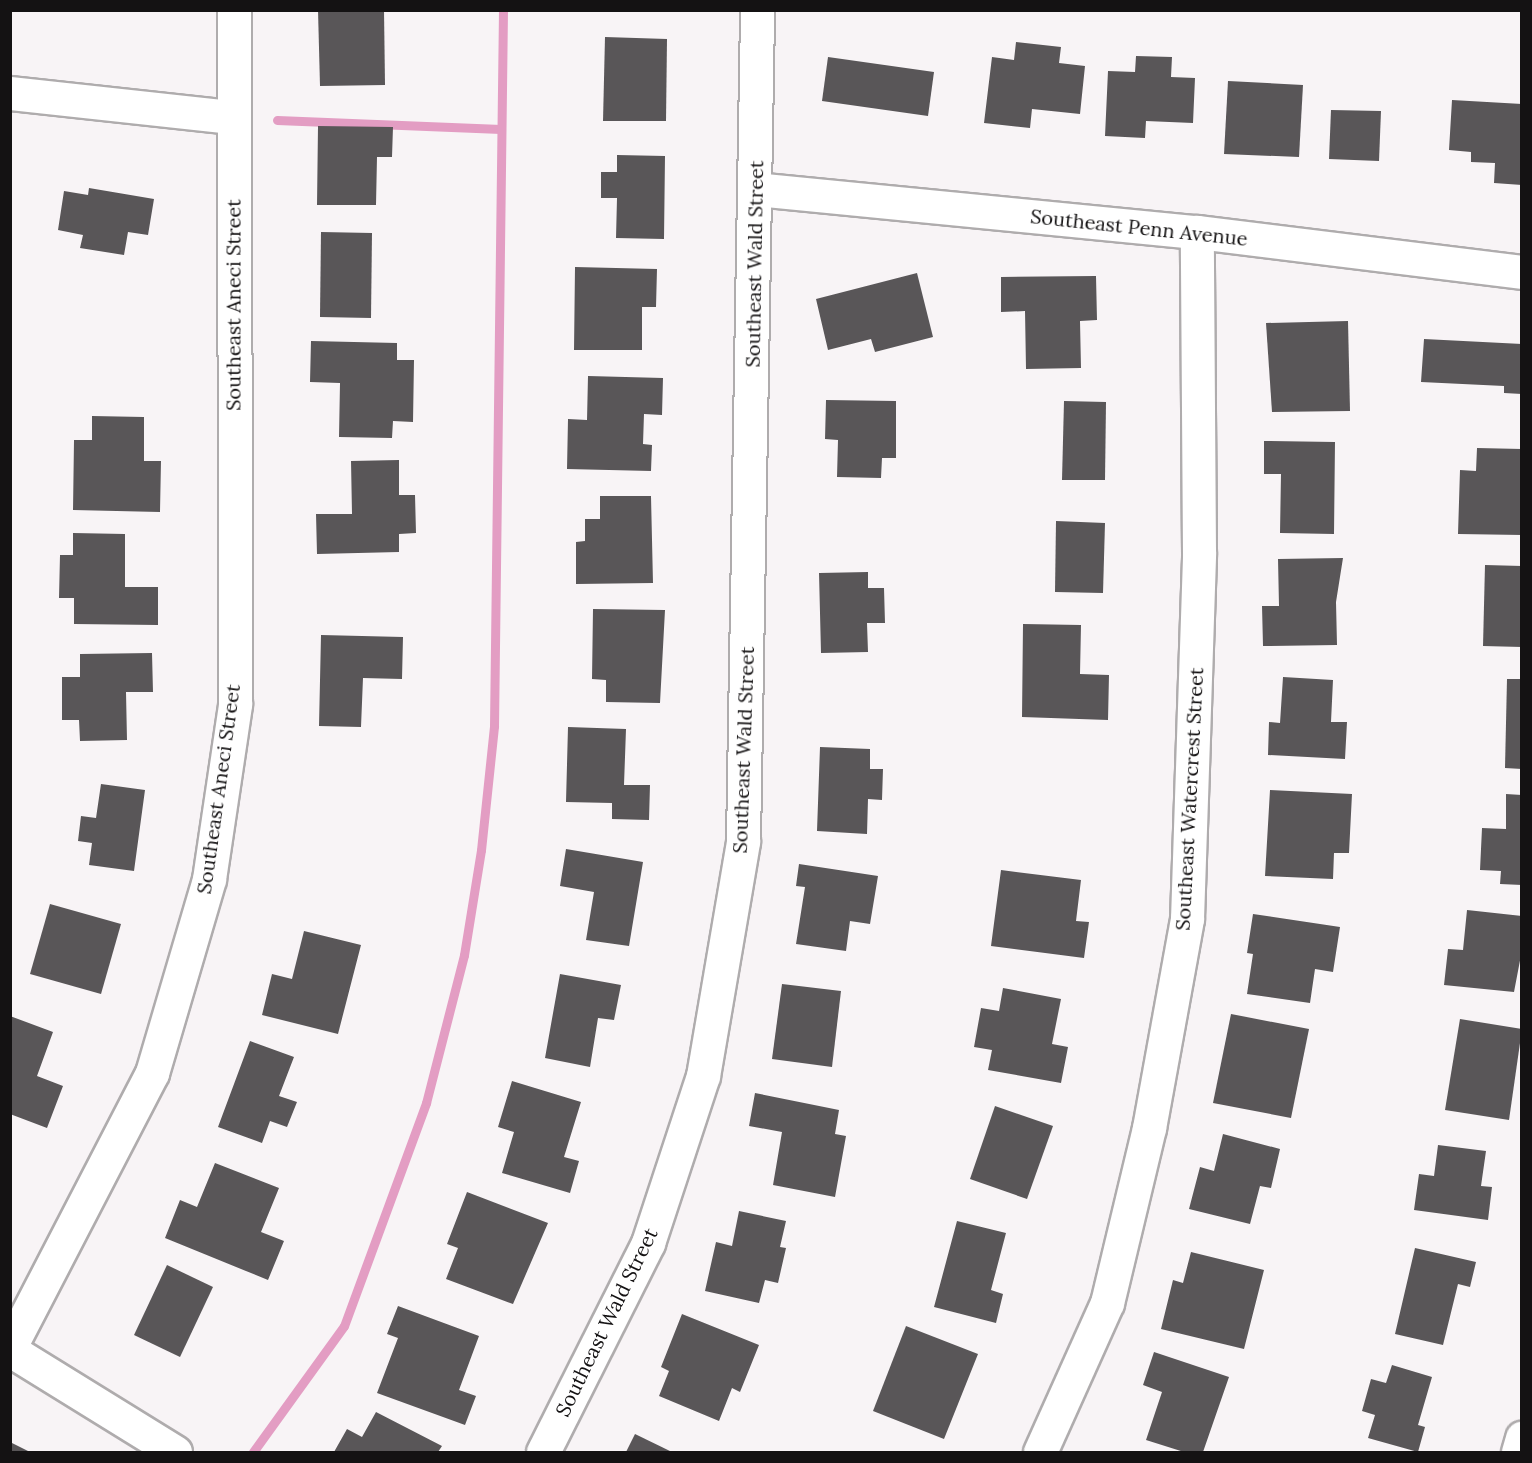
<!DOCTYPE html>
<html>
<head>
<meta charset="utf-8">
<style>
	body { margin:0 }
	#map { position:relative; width:1532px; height:1463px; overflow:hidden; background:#f8f4f6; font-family:Lora,serif }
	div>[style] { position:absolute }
	.stream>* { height:9px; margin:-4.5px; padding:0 4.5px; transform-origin:4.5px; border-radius:4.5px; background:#e39dc3 }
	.building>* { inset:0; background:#595658 }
	.roads { filter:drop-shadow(2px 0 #afacad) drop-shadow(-2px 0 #afacad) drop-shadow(0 2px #afacad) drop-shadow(0 -2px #afacad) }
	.street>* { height:33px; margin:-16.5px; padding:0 16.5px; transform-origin:16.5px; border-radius:16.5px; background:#fff }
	span { translate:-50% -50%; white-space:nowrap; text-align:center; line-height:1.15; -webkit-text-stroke:6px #fff; paint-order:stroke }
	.street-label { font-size:20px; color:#141213 }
	.frame { position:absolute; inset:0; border:12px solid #141213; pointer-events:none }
</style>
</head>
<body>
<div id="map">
	<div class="stream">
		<div style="left:277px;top:120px;width:224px;rotate:2.3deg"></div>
		<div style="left:253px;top:1452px;width:155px;rotate:-54.2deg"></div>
		<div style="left:344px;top:1326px;width:238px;rotate:-69.8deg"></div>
		<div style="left:426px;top:1103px;width:153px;rotate:-75.6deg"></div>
		<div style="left:464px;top:955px;width:106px;rotate:-80.8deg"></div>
		<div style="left:481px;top:850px;width:125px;rotate:-84deg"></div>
		<div style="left:494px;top:726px;width:716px;rotate:-89.28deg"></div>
	</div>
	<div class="building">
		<div style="clip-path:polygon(318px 10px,384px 10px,385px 85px,320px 86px)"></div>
		<div style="clip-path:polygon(605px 37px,667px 39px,666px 121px,603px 121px)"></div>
		<div style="clip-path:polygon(1016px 42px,1061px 47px,1059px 63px,1085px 66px,1080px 114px,1032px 109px,1030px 128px,984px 123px,992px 57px,1014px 60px)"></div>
		<div style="clip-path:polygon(1136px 56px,1172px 57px,1171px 77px,1195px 78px,1193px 123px,1146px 121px,1145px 138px,1105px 136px,1108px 71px,1135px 72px)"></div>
		<div style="clip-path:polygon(828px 57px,934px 72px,928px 116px,822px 101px)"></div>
		<div style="clip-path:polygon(1228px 81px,1303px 85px,1299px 157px,1224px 154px)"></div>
		<div style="clip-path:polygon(1452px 100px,1522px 104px,1522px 185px,1494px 183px,1495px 163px,1471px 162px,1471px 152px,1449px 150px)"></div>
		<div style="clip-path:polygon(1331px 110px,1381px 111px,1379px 161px,1329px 159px)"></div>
		<div style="clip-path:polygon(318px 126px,393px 127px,392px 157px,377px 157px,376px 205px,317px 205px)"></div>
		<div style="clip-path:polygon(617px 155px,665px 156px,664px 239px,616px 238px,617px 198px,601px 198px,601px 172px,617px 172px)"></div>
		<div style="clip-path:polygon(89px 188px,154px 199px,148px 235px,128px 232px,124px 255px,80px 248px,83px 235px,58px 230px,64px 191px,88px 195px)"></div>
		<div style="clip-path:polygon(321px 232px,372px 233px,371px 318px,320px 317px)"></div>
		<div style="clip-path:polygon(575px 267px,657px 269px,656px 307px,642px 307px,642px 350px,574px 350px)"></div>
		<div style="clip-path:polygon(917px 273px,933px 337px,875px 352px,871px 339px,828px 350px,816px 299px)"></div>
		<div style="clip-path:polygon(1096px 276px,1097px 320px,1080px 321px,1081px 368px,1026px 369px,1025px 311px,1001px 312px,1001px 277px)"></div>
		<div style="clip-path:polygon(1348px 321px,1350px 411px,1272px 412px,1266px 323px)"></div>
		<div style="clip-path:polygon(1424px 339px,1522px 344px,1522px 394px,1504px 393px,1504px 386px,1421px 382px)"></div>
		<div style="clip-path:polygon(311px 341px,397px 343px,397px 360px,414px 360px,413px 422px,393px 421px,392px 438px,339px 437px,340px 383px,310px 382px)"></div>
		<div style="clip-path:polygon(588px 376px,663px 378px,662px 415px,644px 414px,643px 444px,652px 445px,651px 471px,567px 469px,568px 419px,587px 420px)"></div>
		<div style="clip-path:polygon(826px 400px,896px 401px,896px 458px,882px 458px,881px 478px,837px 477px,838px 440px,825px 439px)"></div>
		<div style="clip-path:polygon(1064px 401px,1106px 402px,1105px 480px,1062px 480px)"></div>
		<div style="clip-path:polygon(92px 416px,144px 417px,144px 461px,161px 461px,160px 512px,73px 510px,74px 440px,92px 440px)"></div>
		<div style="clip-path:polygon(1264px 441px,1335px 442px,1334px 534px,1280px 533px,1281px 474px,1264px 474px)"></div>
		<div style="clip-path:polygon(1477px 448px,1522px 449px,1522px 535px,1458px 534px,1460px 470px,1476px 471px)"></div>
		<div style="clip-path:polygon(399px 460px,399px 495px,415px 495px,416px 533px,399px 534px,399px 552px,317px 554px,316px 514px,352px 514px,351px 461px)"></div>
		<div style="clip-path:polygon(600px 496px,651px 496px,653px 583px,576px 584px,576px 542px,585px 541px,585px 519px,600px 519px)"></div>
		<div style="clip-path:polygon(1056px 521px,1105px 523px,1103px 593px,1055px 592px)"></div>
		<div style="clip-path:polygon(73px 533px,125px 534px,125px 587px,158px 587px,158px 625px,74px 624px,74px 598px,59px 598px,60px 555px,73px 555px)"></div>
		<div style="clip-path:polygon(1343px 558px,1336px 602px,1337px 645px,1263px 646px,1262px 606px,1279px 606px,1278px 559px)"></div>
		<div style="clip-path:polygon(1485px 565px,1522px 566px,1522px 647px,1483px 646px)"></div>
		<div style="clip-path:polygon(868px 572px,868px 588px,884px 588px,885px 623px,867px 623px,868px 652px,821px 653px,819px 573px)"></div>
		<div style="clip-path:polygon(593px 609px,665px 610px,660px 703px,606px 702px,606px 680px,592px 679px)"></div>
		<div style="clip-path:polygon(1023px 624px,1081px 625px,1080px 674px,1109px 675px,1108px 720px,1022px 717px)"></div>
		<div style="clip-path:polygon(321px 635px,403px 637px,402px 679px,363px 678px,361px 727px,319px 726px)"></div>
		<div style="clip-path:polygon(152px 653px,153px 692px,126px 692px,127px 740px,80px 741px,79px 720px,62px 720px,62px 677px,80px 677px,80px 654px)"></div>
		<div style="clip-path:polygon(1283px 677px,1333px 680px,1331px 722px,1347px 722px,1345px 759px,1268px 755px,1269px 722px,1280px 723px)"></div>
		<div style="clip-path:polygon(1507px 679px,1522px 679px,1522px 769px,1505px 768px)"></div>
		<div style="clip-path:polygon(568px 727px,626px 729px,624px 785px,650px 785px,649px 820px,612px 819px,612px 803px,566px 802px)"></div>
		<div style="clip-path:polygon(820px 747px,870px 749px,870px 769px,883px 769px,882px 800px,868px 799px,867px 834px,817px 831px)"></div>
		<div style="clip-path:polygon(101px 784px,145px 790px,134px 871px,89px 865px,92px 843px,78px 841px,81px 816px,96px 818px)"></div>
		<div style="clip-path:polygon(1270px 790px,1352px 794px,1349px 853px,1334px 853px,1333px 879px,1265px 876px)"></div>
		<div style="clip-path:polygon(1506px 794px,1522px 795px,1522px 885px,1500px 884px,1501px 871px,1480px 870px,1482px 828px,1506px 829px)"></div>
		<div style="clip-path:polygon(566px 849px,643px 862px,629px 946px,586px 940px,594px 892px,560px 886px)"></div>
		<div style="clip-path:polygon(799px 864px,878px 876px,870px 924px,850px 921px,846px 951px,796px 944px,805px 887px,796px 886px)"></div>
		<div style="clip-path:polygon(1001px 870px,1081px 880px,1076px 921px,1089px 922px,1084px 958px,991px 946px)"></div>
		<div style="clip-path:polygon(50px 904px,121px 924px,101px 994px,30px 974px)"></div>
		<div style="clip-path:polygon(1467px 910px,1522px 916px,1522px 950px,1514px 992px,1444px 985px,1448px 949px,1463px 950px)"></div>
		<div style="clip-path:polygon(1253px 914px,1340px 927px,1333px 972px,1315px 969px,1310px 1003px,1247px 994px,1253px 954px,1247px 953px)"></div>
		<div style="clip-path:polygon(304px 931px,361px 945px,338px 1034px,262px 1015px,272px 974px,292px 979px)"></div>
		<div style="clip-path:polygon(560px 974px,621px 985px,614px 1020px,598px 1018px,590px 1067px,545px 1058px)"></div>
		<div style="clip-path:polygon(782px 984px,841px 991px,832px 1067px,772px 1059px)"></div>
		<div style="clip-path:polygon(1003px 988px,1061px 999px,1052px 1044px,1068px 1047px,1061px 1083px,988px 1070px,992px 1050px,974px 1047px,981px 1008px,999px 1011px)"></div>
		<div style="clip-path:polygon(1231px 1014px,1309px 1029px,1291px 1118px,1213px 1103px)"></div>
		<div style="clip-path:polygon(10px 1016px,53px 1032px,37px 1076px,63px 1086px,47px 1128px,10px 1114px)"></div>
		<div style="clip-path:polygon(1460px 1019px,1522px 1029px,1509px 1120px,1445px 1110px)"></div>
		<div style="clip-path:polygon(250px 1041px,294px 1057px,279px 1096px,297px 1102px,287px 1127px,270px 1121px,262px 1143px,218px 1127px)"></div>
		<div style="clip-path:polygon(512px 1081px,581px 1102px,564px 1157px,579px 1161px,570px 1193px,502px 1173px,514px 1132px,498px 1127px)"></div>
		<div style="clip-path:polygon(755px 1093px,839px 1110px,835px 1134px,846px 1136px,835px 1197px,773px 1185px,782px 1132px,749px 1126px)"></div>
		<div style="clip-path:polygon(995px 1106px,1053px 1126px,1027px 1199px,970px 1179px)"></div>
		<div style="clip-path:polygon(1223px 1134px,1280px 1149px,1271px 1188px,1260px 1186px,1250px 1224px,1189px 1209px,1200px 1167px,1214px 1171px)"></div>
		<div style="clip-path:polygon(1438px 1145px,1486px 1151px,1481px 1186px,1492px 1187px,1488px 1220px,1414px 1210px,1419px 1174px,1434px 1176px)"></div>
		<div style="clip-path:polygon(215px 1163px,279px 1188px,261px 1232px,284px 1241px,268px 1280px,165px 1238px,180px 1200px,197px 1207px)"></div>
		<div style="clip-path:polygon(467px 1192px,548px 1223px,513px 1304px,446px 1279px,458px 1248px,447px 1244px)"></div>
		<div style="clip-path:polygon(739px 1211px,786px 1221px,780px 1247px,786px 1248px,778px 1283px,765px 1280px,759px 1303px,705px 1291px,716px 1242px,732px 1246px)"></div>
		<div style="clip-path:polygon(957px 1221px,1006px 1233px,991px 1290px,1003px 1294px,996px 1323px,934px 1307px)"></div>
		<div style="clip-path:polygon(1415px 1248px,1476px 1262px,1470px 1287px,1458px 1284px,1443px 1345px,1395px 1334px)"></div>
		<div style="clip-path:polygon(1191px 1252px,1264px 1270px,1244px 1349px,1161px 1329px,1173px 1280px,1183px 1283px)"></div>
		<div style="clip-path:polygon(167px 1265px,213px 1287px,180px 1357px,134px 1335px)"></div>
		<div style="clip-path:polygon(398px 1306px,479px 1336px,459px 1390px,476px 1396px,465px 1425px,377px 1393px,398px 1338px,387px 1334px)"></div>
		<div style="clip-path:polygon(682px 1314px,759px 1345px,740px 1392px,732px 1388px,719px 1421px,659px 1396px,669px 1371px,661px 1367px)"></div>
		<div style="clip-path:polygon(906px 1326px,978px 1354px,944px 1439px,873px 1411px)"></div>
		<div style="clip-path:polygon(1154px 1352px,1229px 1377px,1203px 1452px,1184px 1452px,1146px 1440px,1162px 1392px,1143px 1385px)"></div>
		<div style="clip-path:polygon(1392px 1365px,1432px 1377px,1418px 1425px,1425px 1427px,1418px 1452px,1368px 1438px,1375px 1415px,1362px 1411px,1371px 1379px,1386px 1383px)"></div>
		<div style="clip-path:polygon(376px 1412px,442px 1446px,438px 1452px,334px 1452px,347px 1429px,362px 1437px)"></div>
		<div style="clip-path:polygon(635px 1434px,672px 1452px,626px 1452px)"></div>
		<div style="clip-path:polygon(10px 1442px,30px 1452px,10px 1452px)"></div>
	</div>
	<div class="roads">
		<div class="street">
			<div style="left:10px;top:93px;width:223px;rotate:6.2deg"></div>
			<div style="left:755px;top:189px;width:444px;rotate:5.6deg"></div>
			<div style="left:1197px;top:232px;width:327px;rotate:7deg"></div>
			<div style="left:10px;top:1347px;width:309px;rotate:-62.6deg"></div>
			<div style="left:152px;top:1073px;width:202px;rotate:-73.6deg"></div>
			<div style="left:209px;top:879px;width:177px;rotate:-81.5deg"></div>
			<div style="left:235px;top:704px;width:694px;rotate:-90.08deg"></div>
			<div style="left:10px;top:1350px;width:194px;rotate:31.7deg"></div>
			<div style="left:543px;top:1452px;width:234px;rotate:-63.3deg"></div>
			<div style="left:648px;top:1243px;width:176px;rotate:-71.8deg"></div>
			<div style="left:703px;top:1076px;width:238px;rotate:-80.3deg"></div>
			<div style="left:743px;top:841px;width:831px;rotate:-89.03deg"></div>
			<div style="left:1040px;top:1452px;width:163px;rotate:-65.8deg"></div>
			<div style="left:1107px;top:1303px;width:180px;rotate:-76.5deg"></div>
			<div style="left:1149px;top:1128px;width:212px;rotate:-79.7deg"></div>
			<div style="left:1187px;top:919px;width:367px;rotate:-88.1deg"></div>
			<div style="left:1199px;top:552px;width:320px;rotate:-90.4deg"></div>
			<div style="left:1518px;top:1452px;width:15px;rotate:-74deg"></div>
		</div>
	</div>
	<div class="street-label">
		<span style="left:1139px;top:227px;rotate:6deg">Southeast Penn Avenue</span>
		<span style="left:754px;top:264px;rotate:-89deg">Southeast Wald Street</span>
		<span style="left:233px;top:305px;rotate:-90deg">Southeast Aneci Street</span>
		<span style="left:743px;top:750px;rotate:-88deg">Southeast Wald Street</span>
		<span style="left:218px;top:789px;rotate:-82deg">Southeast Aneci Street</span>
		<span style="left:1189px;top:799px;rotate:-87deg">Southeast Watercrest Street</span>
		<span style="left:606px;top:1322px;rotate:-64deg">Southeast Wald Street</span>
	</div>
	<div class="frame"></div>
</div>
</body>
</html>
